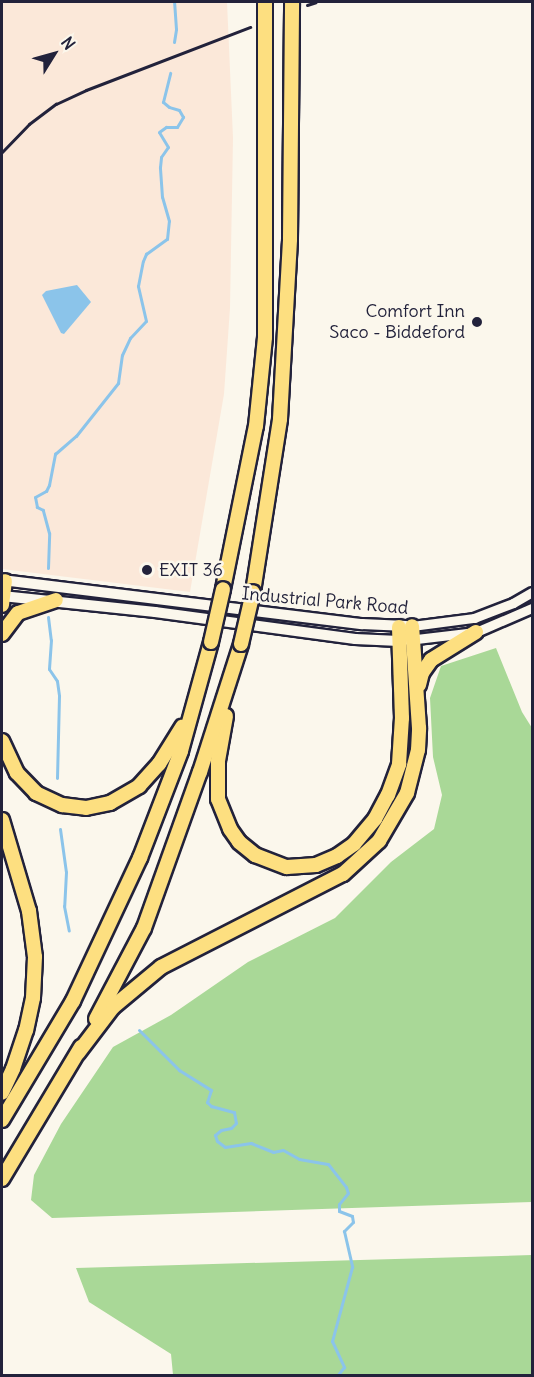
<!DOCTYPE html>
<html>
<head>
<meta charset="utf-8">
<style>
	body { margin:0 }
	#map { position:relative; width:534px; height:1377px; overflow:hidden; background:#fbf7ec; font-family:Delius,sans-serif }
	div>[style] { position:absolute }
	.built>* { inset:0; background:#fbe8d9 }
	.green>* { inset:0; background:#a9d897 }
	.water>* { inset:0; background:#8bc4ea }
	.stream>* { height:3px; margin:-1.5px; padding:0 1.5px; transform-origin:1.5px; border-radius:1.5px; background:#8bc4ea }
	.roads { filter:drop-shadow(2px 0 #22223b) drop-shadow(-2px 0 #22223b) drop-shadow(0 2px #22223b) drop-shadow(0 -2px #22223b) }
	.tertiary>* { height:9px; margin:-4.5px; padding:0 4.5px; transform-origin:4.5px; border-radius:4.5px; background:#fbf7ec }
	.secondary>* { height:10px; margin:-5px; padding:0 5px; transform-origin:5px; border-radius:5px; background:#fbf7ec }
	.motorway>* { height:14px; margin:-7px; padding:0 7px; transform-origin:7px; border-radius:7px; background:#fddf80 }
	.rail>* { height:3px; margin:-1.5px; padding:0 1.5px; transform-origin:1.5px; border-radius:1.5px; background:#22223b }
	.bridges { filter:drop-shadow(2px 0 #22223b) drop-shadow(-2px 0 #22223b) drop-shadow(0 2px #22223b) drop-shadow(0 -2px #22223b) }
	.motorway-bridge>* { height:14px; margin:-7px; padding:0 7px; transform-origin:7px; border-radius:7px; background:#fddf80 }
	.dots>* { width:16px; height:16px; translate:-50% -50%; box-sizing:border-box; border:3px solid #fbf7ec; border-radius:50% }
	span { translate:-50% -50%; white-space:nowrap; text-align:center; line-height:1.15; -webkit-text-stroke:5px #fbf7ec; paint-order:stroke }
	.poi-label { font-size:18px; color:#22223b }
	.right { translate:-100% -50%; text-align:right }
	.left { translate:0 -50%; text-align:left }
	.street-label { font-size:18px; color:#22223b }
	.frame { position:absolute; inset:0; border:3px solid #22223b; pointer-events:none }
	.north { position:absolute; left:24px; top:24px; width:60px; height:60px; -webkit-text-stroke:4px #fbf7ec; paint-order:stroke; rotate:53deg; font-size:16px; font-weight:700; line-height:24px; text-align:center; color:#22223b }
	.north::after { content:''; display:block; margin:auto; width:21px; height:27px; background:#22223b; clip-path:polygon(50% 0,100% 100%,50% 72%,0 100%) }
</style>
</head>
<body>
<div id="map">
	<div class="built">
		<div style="clip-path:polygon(2px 2px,227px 2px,233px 138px,230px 308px,224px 394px,190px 592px,2px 569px)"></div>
	</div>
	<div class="green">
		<div style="clip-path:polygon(496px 648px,522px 712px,532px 728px,532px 1202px,52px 1218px,31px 1200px,34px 1175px,61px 1124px,113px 1047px,171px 1015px,248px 962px,335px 918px,391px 862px,434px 829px,442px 795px,433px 757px,430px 698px,441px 666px)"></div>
		<div style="clip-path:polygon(532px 1255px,532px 1376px,173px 1375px,171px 1354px,89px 1302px,76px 1268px)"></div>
	</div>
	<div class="water">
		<div style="clip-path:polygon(77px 285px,91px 302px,64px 334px,61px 333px,42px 295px,46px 291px)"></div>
	</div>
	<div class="stream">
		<div style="left:174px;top:42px;width:13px;rotate:-81deg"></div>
		<div style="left:176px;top:29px;width:27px;rotate:-94deg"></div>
		<div style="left:48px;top:568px;width:35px;rotate:-88deg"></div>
		<div style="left:49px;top:533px;width:24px;rotate:-105deg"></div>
		<div style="left:43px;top:510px;width:7px;rotate:-153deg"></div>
		<div style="left:37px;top:507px;width:10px;rotate:-101deg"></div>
		<div style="left:35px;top:497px;width:13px;rotate:-29deg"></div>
		<div style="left:46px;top:491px;width:7px;rotate:-63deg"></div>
		<div style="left:49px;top:485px;width:32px;rotate:-79deg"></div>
		<div style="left:55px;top:454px;width:28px;rotate:-41deg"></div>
		<div style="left:76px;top:436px;width:68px;rotate:-51.6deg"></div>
		<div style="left:118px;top:383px;width:28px;rotate:-82deg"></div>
		<div style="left:122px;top:355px;width:19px;rotate:-65deg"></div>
		<div style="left:130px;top:338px;width:23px;rotate:-47deg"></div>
		<div style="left:146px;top:321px;width:36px;rotate:-103deg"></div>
		<div style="left:138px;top:286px;width:25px;rotate:-79deg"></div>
		<div style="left:143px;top:261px;width:8px;rotate:-67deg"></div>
		<div style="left:146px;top:254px;width:26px;rotate:-36deg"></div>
		<div style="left:167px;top:239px;width:18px;rotate:-84deg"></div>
		<div style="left:169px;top:221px;width:25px;rotate:-106deg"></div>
		<div style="left:162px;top:197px;width:30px;rotate:-94deg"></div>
		<div style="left:160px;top:167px;width:10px;rotate:-84deg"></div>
		<div style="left:161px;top:157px;width:12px;rotate:-55deg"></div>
		<div style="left:168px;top:147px;width:17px;rotate:-121deg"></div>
		<div style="left:159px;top:132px;width:9px;rotate:-36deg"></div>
		<div style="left:166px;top:127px;width:11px"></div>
		<div style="left:177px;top:127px;width:12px;rotate:-59deg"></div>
		<div style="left:183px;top:117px;width:8px;rotate:-120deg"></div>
		<div style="left:179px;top:110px;width:10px;rotate:-163deg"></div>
		<div style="left:169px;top:107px;width:8px;rotate:-140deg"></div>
		<div style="left:163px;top:102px;width:30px;rotate:-76deg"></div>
		<div style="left:48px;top:617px;width:23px;rotate:83deg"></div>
		<div style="left:51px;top:640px;width:29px;rotate:94deg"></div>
		<div style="left:49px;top:669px;width:14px;rotate:56deg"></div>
		<div style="left:57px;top:681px;width:15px;rotate:82deg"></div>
		<div style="left:59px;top:696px;width:82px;rotate:91.4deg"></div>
		<div style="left:60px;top:829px;width:43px;rotate:82.1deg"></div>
		<div style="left:66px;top:872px;width:34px;rotate:93deg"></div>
		<div style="left:64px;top:906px;width:25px;rotate:79deg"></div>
		<div style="left:139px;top:1030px;width:57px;rotate:45deg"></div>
		<div style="left:179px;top:1070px;width:38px;rotate:32deg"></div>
		<div style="left:211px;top:1090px;width:13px;rotate:108deg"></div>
		<div style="left:207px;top:1102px;width:6px;rotate:45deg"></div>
		<div style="left:211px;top:1106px;width:24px;rotate:15deg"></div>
		<div style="left:234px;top:1112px;width:11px;rotate:80deg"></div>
		<div style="left:236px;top:1123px;width:7px;rotate:135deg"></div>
		<div style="left:231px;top:1128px;width:10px;rotate:169deg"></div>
		<div style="left:221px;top:1130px;width:8px;rotate:140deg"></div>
		<div style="left:215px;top:1135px;width:6px;rotate:72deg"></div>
		<div style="left:217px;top:1141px;width:10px;rotate:37deg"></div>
		<div style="left:225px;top:1147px;width:26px;rotate:-9deg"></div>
		<div style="left:251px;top:1143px;width:24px;rotate:22deg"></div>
		<div style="left:273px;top:1152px;width:10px;rotate:-11deg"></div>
		<div style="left:283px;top:1150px;width:18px;rotate:29deg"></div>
		<div style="left:299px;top:1159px;width:29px;rotate:10deg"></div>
		<div style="left:328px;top:1164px;width:29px;rotate:52deg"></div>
		<div style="left:346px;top:1187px;width:6px;rotate:72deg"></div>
		<div style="left:348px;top:1193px;width:14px;rotate:129deg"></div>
		<div style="left:339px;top:1204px;width:7px;rotate:90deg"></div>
		<div style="left:339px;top:1211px;width:14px;rotate:21deg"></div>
		<div style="left:352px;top:1216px;width:6px;rotate:81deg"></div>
		<div style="left:353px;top:1222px;width:13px;rotate:135deg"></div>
		<div style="left:344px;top:1231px;width:37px;rotate:77deg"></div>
		<div style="left:352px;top:1267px;width:77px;rotate:105.1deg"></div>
		<div style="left:332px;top:1341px;width:29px;rotate:65deg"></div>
		<div style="left:344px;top:1367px;width:11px;rotate:128deg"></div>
	</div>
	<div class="roads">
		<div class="tertiary">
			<div style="left:412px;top:626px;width:63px;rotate:-7.4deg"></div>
			<div style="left:474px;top:618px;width:42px;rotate:-21deg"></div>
			<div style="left:513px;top:603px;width:22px;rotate:-30deg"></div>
			<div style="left:408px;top:640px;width:68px;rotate:-6.7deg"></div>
			<div style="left:476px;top:632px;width:61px;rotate:-23.2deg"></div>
		</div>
		<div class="secondary">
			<div style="left:2px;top:580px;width:363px;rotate:7deg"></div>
			<div style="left:362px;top:624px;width:44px;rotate:2.6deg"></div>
			<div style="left:2px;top:596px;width:154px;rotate:6deg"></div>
			<div style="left:155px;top:612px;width:202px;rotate:7.7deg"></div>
			<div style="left:355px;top:639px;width:44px;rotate:2.6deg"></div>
		</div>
		<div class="motorway">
			<div style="left:223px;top:589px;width:166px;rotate:-78.6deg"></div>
			<div style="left:256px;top:426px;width:89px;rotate:-84.2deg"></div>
			<div style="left:265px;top:337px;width:335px;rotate:-90deg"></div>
			<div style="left:253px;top:592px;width:175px;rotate:-81.1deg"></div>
			<div style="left:280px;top:419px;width:180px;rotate:-86.8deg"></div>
			<div style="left:290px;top:239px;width:237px;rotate:-89.5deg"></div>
			<div style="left:2px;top:605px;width:24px;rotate:-83deg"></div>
			<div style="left:2px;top:634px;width:26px;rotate:-53deg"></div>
			<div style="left:18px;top:613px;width:40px;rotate:-18.9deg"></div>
			<div style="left:419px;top:685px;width:12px;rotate:-76deg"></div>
			<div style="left:422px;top:673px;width:16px;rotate:-55deg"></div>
			<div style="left:431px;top:660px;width:53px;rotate:-31.9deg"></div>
			<div style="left:226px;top:716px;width:46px;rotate:100.1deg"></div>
			<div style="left:218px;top:761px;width:38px;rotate:90deg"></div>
			<div style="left:218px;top:799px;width:32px;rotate:68deg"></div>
			<div style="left:230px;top:829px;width:16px;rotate:55deg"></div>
			<div style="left:239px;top:842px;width:21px;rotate:39deg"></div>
			<div style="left:255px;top:855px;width:34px;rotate:21deg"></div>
			<div style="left:287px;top:867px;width:29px;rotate:-4deg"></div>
			<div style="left:316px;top:865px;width:23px;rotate:-23deg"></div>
			<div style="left:337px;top:856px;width:21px;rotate:-35deg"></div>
			<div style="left:354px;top:844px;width:33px;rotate:-50deg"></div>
			<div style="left:375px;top:819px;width:27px;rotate:-62deg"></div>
			<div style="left:388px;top:795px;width:33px;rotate:-70deg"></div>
			<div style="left:399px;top:764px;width:46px;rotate:-86.3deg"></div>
			<div style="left:402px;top:718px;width:91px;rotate:-91.9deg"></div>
			<div style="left:2px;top:741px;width:35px;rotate:65deg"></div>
			<div style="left:17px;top:773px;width:28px;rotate:46deg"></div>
			<div style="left:36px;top:793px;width:29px;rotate:25deg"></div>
			<div style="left:62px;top:805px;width:24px;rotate:7deg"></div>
			<div style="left:86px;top:808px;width:25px;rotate:-12deg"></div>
			<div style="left:110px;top:803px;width:34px;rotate:-30deg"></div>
			<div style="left:139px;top:786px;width:30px;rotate:-48deg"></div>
			<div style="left:159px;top:764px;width:44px;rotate:-58.1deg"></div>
			<div style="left:2px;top:820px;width:95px;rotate:73.5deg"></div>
			<div style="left:29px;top:911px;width:46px;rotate:82.6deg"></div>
			<div style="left:35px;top:957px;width:41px;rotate:92.8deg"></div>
			<div style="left:33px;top:998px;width:33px;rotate:102deg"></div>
			<div style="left:26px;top:1030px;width:41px;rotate:108.4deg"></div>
			<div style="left:13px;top:1069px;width:26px;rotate:115deg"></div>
			<div style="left:96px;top:1019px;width:103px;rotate:-62.2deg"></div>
			<div style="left:144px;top:928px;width:166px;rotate:-70.3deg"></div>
			<div style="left:200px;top:772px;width:134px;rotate:-72.2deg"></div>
			<div style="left:78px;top:1053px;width:58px;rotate:-52.7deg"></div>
			<div style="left:113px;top:1007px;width:62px;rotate:-39.8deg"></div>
			<div style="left:161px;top:967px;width:204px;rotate:-27.1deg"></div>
			<div style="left:343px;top:874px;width:49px;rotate:-42.5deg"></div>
			<div style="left:379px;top:841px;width:56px;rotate:-59.7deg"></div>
			<div style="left:407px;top:793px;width:44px;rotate:-75.7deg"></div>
			<div style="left:418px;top:750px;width:22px;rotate:-87deg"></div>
			<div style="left:419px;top:728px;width:102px;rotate:-93.9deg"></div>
			<div style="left:2px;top:1120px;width:139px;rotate:-59.2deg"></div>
			<div style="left:73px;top:1001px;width:158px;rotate:-64.9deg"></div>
			<div style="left:140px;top:858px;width:115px;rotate:-69deg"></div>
			<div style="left:181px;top:751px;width:113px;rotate:-74.6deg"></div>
			<div style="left:2px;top:1179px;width:154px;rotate:-59.1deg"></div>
		</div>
	</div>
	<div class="rail">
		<div style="left:307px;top:5px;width:9px;rotate:-18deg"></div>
		<div style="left:2px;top:152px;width:39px;rotate:-46deg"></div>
		<div style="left:29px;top:124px;width:34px;rotate:-37deg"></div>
		<div style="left:56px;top:104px;width:33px;rotate:-25deg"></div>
		<div style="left:86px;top:90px;width:176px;rotate:-21deg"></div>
	</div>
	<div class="bridges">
		<div class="motorway-bridge">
			<div style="left:211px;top:642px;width:54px;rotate:-77.2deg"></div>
			<div style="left:241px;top:644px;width:53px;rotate:-77deg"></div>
		</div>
	</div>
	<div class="dots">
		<div style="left:477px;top:322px;background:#22223b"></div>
		<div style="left:147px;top:570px;background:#22223b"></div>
	</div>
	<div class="poi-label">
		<span class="right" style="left:465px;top:322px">Comfort Inn<br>Saco - Biddeford</span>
		<span class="left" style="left:159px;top:570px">EXIT 36</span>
	</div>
	<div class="street-label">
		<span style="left:325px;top:601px;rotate:5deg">Industrial Park Road</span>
	</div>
	<div class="frame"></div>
	<div class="north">N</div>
</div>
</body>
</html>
